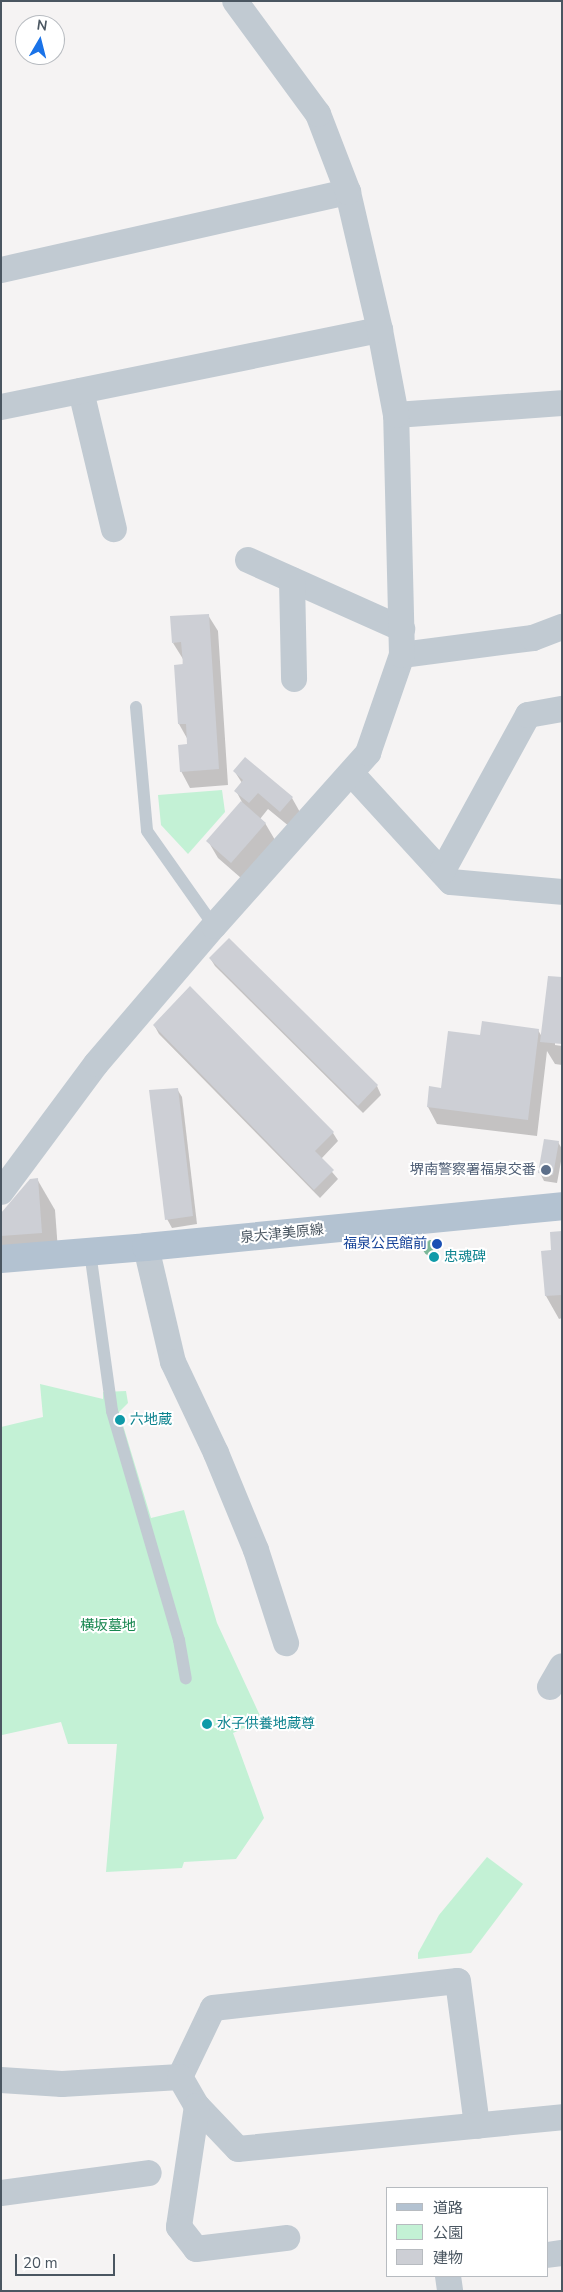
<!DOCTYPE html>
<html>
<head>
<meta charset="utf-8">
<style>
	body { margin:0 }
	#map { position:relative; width:563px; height:2292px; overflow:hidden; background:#f5f3f3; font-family:"Nunito Sans","Noto Sans JP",sans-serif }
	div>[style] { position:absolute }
	.green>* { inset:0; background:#c3f1d5 }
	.shadow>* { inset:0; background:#0003 }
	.building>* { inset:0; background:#cdcfd5 }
	.lane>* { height:12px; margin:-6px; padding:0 6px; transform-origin:6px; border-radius:6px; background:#c1cad2 }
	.street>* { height:26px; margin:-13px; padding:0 13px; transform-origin:13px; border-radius:13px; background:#c1cad2 }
	.primary>* { height:28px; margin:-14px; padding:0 14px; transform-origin:14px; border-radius:14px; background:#b3c2d1 }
	.trees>* { width:16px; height:16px; margin:-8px; border-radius:50%; background:#7bb799 }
	.dots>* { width:14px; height:14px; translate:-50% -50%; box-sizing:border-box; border:2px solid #fff; border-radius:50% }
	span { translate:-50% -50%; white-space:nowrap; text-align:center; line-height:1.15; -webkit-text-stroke:4px #fff; paint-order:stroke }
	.service-label { font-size:14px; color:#4e5e75 }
	.right { translate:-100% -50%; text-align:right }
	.street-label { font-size:14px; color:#4a5661 }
	.transit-label { font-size:14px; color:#164399 }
	.culture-label { font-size:14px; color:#0d838f }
	.left { translate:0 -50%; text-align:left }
	.park-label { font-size:14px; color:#17864f }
	.frame { position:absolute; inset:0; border:2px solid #4a5661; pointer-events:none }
	.legend { position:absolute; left:386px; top:2187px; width:162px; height:90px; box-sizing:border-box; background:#fff; border:1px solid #b7bbc0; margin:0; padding:6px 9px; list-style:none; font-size:15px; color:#4a5661 }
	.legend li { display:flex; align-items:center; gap:10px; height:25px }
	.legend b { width:25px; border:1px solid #b7bbc0 }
	.north { position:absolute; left:15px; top:15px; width:50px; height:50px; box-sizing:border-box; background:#fff; border:1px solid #b7bbc0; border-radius:50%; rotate:8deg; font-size:14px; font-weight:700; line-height:20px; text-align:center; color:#4a5661 }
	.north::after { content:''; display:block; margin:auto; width:18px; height:22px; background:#1a73e8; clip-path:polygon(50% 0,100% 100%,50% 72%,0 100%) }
	.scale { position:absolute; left:15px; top:2254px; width:100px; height:22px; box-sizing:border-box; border:2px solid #4a5661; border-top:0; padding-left:6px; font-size:15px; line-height:18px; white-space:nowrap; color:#4a5661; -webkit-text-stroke:4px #fff; paint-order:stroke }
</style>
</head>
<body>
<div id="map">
	<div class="green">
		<div style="clip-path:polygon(222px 790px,225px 812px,188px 854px,161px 825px,158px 795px)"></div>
		<div style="clip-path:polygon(40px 1384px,103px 1399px,103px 1392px,126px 1391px,128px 1403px,119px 1412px,151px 1518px,184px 1510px,217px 1623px,262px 1720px,233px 1733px,264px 1818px,236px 1859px,184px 1862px,182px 1868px,106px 1872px,117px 1744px,68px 1744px,61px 1722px,2px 1735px,1px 1427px,43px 1417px)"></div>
		<div style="clip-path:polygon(487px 1857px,523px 1884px,471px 1953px,418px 1959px,418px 1953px,439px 1915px)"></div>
	</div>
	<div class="shadow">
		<div style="clip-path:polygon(208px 615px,218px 631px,228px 785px,190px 788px,181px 771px,188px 745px,188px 740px,179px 724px,183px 659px,173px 643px)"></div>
		<div style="clip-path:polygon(235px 772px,292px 798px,301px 814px,290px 827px,268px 809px,260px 819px,265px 823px,275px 840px,241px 878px,218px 858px,208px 841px,242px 802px,236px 791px,242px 783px)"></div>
		<div style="clip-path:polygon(210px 958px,377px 1086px,381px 1095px,363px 1113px,215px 966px)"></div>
		<div style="clip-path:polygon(190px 988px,333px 1133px,338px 1141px,321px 1159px,338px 1179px,320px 1198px,159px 1034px,154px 1025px)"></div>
		<div style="clip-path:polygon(538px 1030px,542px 1037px,555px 1042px,555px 1045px,562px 1046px,562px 1065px,555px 1064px,547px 1051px,537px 1136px,437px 1124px,428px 1107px,430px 1088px,442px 1090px,482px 1037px)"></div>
		<div style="clip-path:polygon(177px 1089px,182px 1097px,197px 1224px,172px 1228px,167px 1219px)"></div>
		<div style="clip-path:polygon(558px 1142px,562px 1149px,562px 1156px,557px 1183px,544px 1181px,540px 1173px)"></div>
		<div style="clip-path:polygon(37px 1179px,55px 1210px,59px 1264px,1px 1247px,1px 1215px)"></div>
		<div style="clip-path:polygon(562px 1232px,562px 1318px,559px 1319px,546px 1296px,543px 1252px,552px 1251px)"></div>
	</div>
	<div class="building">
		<div style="clip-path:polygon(209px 614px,219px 769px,180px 772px,178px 745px,187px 744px,186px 724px,178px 724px,174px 665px,183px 664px,181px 642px,172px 643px,170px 616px)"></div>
		<div style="clip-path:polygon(245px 757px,293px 797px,280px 812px,258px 793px,249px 803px,234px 791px,243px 780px,233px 771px)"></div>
		<div style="clip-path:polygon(241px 801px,266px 823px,231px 863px,206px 841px)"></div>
		<div style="clip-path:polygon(229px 938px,378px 1085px,358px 1106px,209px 958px)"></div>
		<div style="clip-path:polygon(548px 976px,562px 977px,562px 1044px,540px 1042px)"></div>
		<div style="clip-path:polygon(190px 986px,334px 1132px,315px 1151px,334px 1170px,314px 1190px,153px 1025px)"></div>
		<div style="clip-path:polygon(482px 1021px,539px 1029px,528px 1120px,427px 1107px,429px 1086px,441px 1088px,448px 1031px,480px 1035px)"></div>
		<div style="clip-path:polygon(178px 1088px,193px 1216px,165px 1220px,149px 1090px)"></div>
		<div style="clip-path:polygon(544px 1139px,559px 1141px,553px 1175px,538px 1173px)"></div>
		<div style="clip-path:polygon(38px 1178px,42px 1233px,1px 1236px,1px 1213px,30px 1179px)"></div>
		<div style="clip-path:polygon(562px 1231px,562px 1295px,545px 1296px,541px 1251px,551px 1250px,550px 1232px)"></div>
	</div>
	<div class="lane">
		<div style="left:136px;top:707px;width:124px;rotate:84.9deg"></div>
		<div style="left:147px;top:831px;width:116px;rotate:54.8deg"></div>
		<div style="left:90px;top:1252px;width:161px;rotate:82.1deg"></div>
		<div style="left:112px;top:1411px;width:239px;rotate:73.7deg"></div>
		<div style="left:179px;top:1640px;width:39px;rotate:80deg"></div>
	</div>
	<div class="street">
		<div style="left:1px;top:270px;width:356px;rotate:-12.7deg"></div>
		<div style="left:81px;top:391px;width:142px;rotate:76.6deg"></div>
		<div style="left:1px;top:407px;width:387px;rotate:-11.5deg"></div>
		<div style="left:396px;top:415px;width:166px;rotate:-4.1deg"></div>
		<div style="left:248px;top:560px;width:169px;rotate:24.1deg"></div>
		<div style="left:292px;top:580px;width:99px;rotate:88.8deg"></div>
		<div style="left:402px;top:655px;width:132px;rotate:-7.4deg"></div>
		<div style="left:533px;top:638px;width:31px;rotate:-21deg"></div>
		<div style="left:351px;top:773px;width:148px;rotate:47.5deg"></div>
		<div style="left:451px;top:882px;width:111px;rotate:5.1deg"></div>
		<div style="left:442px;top:872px;width:179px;rotate:-61.3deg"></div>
		<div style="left:528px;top:715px;width:35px;rotate:-10deg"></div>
		<div style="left:1px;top:1192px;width:159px;rotate:-53.4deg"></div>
		<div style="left:96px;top:1064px;width:182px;rotate:-49.5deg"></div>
		<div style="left:214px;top:926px;width:232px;rotate:-48.3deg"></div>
		<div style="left:368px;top:753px;width:104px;rotate:-70.9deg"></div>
		<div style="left:402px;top:655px;width:240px;rotate:-91.4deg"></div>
		<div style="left:396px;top:415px;width:86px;rotate:-100.7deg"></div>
		<div style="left:380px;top:330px;width:142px;rotate:-103.1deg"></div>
		<div style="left:348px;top:192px;width:84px;rotate:-111deg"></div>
		<div style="left:318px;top:114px;width:140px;rotate:-126.3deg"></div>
		<div style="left:146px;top:1247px;width:118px;rotate:76.8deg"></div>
		<div style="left:173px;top:1362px;width:101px;rotate:64.7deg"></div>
		<div style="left:216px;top:1453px;width:105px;rotate:67.6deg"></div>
		<div style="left:256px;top:1550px;width:98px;rotate:72.1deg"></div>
		<div style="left:550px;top:1687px;width:24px;rotate:-60deg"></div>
		<div style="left:180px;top:2077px;width:76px;rotate:-64.4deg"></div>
		<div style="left:213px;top:2008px;width:246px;rotate:-6.3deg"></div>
		<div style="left:458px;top:1981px;width:146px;rotate:82.5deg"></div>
		<div style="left:1px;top:2080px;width:61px;rotate:3.8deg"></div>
		<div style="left:62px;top:2084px;width:118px;rotate:-3.4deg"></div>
		<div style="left:180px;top:2077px;width:34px;rotate:60deg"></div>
		<div style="left:197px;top:2106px;width:59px;rotate:46.4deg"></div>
		<div style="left:238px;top:2149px;width:326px;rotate:-5.6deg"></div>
		<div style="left:197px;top:2106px;width:122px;rotate:98.5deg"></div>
		<div style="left:179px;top:2227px;width:28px;rotate:52deg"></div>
		<div style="left:196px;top:2249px;width:92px;rotate:-6.9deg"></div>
		<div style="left:1px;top:2193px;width:149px;rotate:-7.7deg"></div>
		<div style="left:547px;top:2255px;width:15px;rotate:-8deg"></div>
		<div style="left:448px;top:2276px;width:15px;rotate:82deg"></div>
	</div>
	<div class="primary">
		<div style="left:1px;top:1259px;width:145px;rotate:-4.7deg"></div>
		<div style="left:146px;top:1247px;width:418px;rotate:-5.6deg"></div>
	</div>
	<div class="trees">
		<div style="left:431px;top:1248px"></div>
	</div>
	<div class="dots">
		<div style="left:546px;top:1170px;background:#5c6f8a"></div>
		<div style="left:437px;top:1244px;background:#1a4fb4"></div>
		<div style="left:434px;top:1257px;background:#0f9aa8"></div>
		<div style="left:120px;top:1420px;background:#0f9aa8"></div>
		<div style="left:207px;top:1724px;background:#0f9aa8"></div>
	</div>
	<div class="service-label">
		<span class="right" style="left:536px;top:1170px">堺南警察署福泉交番</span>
	</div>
	<div class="street-label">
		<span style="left:282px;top:1234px;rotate:-6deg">泉大津美原線</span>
	</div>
	<div class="transit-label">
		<span class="right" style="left:427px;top:1244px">福泉公民館前</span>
	</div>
	<div class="culture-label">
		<span class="left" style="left:444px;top:1257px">忠魂碑</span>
		<span class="left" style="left:130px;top:1420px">六地蔵</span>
		<span class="left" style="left:217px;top:1724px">水子供養地蔵尊</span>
	</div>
	<div class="park-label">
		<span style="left:108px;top:1626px">横坂墓地</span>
	</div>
	<div class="frame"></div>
	<ul class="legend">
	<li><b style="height:6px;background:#b3c2d1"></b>道路</li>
	<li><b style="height:14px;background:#c3f1d5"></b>公園</li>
	<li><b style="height:14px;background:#cdcfd5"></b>建物</li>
	</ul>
	<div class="north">N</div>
	<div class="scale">20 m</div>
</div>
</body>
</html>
